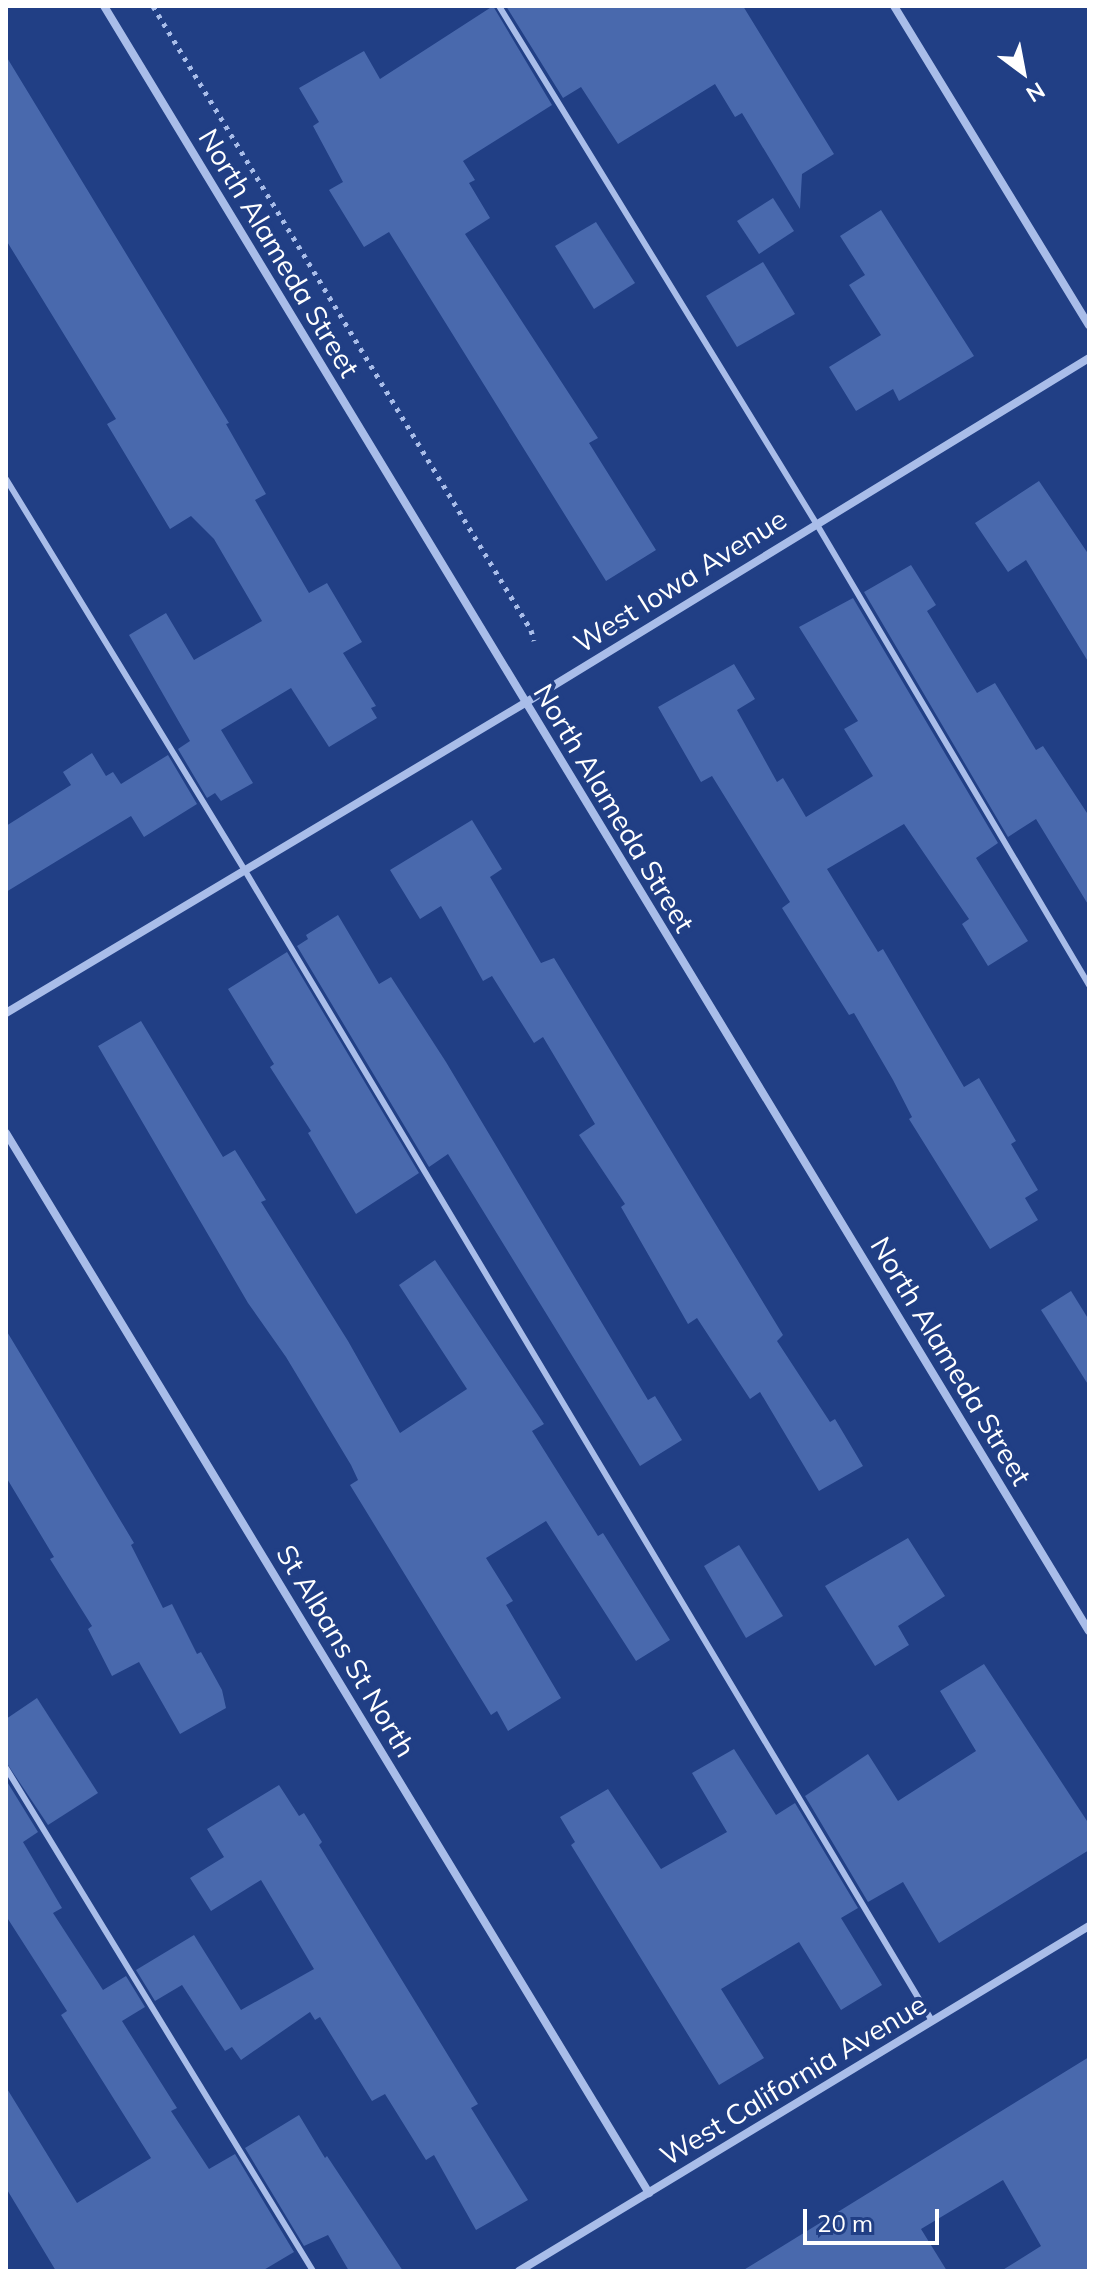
<!DOCTYPE html>
<html>
<head>
<meta charset="utf-8">
<style>
	body { margin:0 }
	#map { position:relative; width:1095px; height:2277px; overflow:hidden; background:#213f85; font-family:Mulish,sans-serif }
	div>[style] { position:absolute }
	.building>* { inset:0; background:#4969ad }
	.path>* { height:5px; margin-top:-2.5px; transform-origin:0; background:repeating-linear-gradient(90deg,#a9bde9 0 4px,transparent 0 10px) }
	.lane>* { height:6px; margin:-3px; padding:0 3px; transform-origin:3px; border-radius:3px; background:#a9bde9 }
	.street>* { height:8px; margin:-4px; padding:0 4px; transform-origin:4px; border-radius:4px; background:#a9bde9 }
	span { translate:-50% -50%; white-space:nowrap; text-align:center; line-height:1.15; -webkit-text-stroke:8px #213f85; paint-order:stroke }
	.street-label { font-size:28px; color:#fff }
	.frame { position:absolute; inset:0; border:8px solid #fff; pointer-events:none }
	.north { position:absolute; left:983px; top:32px; width:80px; height:80px; -webkit-text-stroke:6px #213f85; paint-order:stroke; rotate:148deg; font-size:22px; font-weight:700; line-height:32px; text-align:center; color:#fff }
	.north::after { content:''; display:block; margin:auto; width:28px; height:36px; background:#fff; clip-path:polygon(50% 0,100% 100%,50% 72%,0 100%) }
	.scale { position:absolute; left:803px; top:2209px; width:136px; height:36px; box-sizing:border-box; border:4px solid #fff; border-top:0; padding-left:10px; font-size:24px; line-height:28px; white-space:nowrap; color:#fff; -webkit-text-stroke:6px #213f85; paint-order:stroke }
</style>
</head>
<body>
<div id="map">
	<div class="building">
		<div style="clip-path:polygon(493px 6px,552px 105px,463px 161px,475px 180px,469px 183px,490px 218px,465px 234px,598px 438px,589px 443px,656px 550px,606px 581px,389px 232px,364px 247px,329px 190px,343px 182px,313px 126px,319px 122px,299px 88px,364px 51px,380px 79px)"></div>
		<div style="clip-path:polygon(506px 6px,743px 6px,834px 154px,802px 174px,800px 209px,742px 113px,735px 117px,715px 84px,618px 144px,581px 87px,563px 98px)"></div>
		<div style="clip-path:polygon(6px 56px,229px 423px,226px 424px,266px 494px,255px 500px,309px 593px,327px 583px,362px 642px,343px 653px,376px 706px,371px 708px,377px 718px,329px 747px,291px 688px,221px 730px,253px 783px,221px 801px,215px 793px,207px 798px,178px 749px,190px 741px,129px 635px,166px 613px,194px 660px,262px 621px,214px 539px,191px 516px,170px 529px,107px 424px,116px 419px,6px 240px)"></div>
		<div style="clip-path:polygon(773px 198px,794px 231px,759px 254px,737px 221px)"></div>
		<div style="clip-path:polygon(881px 210px,974px 356px,899px 401px,893px 389px,856px 411px,829px 367px,881px 335px,849px 285px,865px 275px,840px 236px)"></div>
		<div style="clip-path:polygon(596px 222px,635px 283px,594px 309px,555px 246px)"></div>
		<div style="clip-path:polygon(763px 262px,795px 314px,737px 347px,706px 296px)"></div>
		<div style="clip-path:polygon(1039px 481px,1089px 555px,1089px 663px,1026px 560px,1008px 572px,975px 523px)"></div>
		<div style="clip-path:polygon(911px 565px,936px 605px,927px 611px,977px 693px,995px 683px,1036px 750px,1043px 746px,1089px 816px,1089px 906px,1036px 819px,1008px 837px,864px 592px)"></div>
		<div style="clip-path:polygon(853px 598px,998px 843px,976px 858px,1028px 941px,988px 966px,962px 924px,969px 919px,904px 824px,827px 869px,878px 952px,883px 949px,964px 1087px,979px 1078px,1016px 1141px,1011px 1144px,1038px 1190px,1025px 1198px,1038px 1220px,990px 1249px,909px 1119px,912px 1117px,893px 1080px,854px 1013px,849px 1015px,782px 908px,790px 902px,712px 776px,701px 782px,658px 707px,734px 664px,755px 699px,737px 710px,777px 782px,783px 778px,806px 817px,873px 776px,844px 729px,858px 721px,799px 627px)"></div>
		<div style="clip-path:polygon(92px 753px,106px 776px,113px 772px,121px 784px,168px 755px,197px 804px,144px 837px,131px 816px,6px 892px,6px 826px,71px 785px,63px 772px)"></div>
		<div style="clip-path:polygon(472px 820px,502px 869px,490px 877px,541px 963px,554px 958px,783px 1335px,777px 1341px,830px 1422px,835px 1419px,863px 1466px,819px 1491px,760px 1392px,750px 1399px,697px 1318px,688px 1324px,621px 1207px,625px 1204px,579px 1135px,595px 1124px,543px 1037px,534px 1043px,492px 976px,483px 981px,441px 906px,420px 919px,390px 870px)"></div>
		<div style="clip-path:polygon(338px 915px,379px 984px,391px 977px,446px 1062px,648px 1400px,655px 1396px,682px 1440px,640px 1466px,448px 1154px,429px 1167px,297px 946px,308px 939px,306px 935px)"></div>
		<div style="clip-path:polygon(287px 952px,419px 1173px,356px 1214px,308px 1133px,311px 1131px,270px 1067px,274px 1064px,228px 989px)"></div>
		<div style="clip-path:polygon(141px 1021px,223px 1157px,235px 1150px,266px 1200px,261px 1202px,348px 1341px,400px 1433px,467px 1389px,399px 1285px,435px 1260px,544px 1424px,532px 1431px,598px 1536px,603px 1533px,670px 1640px,636px 1661px,546px 1521px,486px 1558px,513px 1601px,506px 1605px,561px 1698px,508px 1731px,497px 1711px,491px 1715px,350px 1485px,358px 1480px,351px 1465px,286px 1357px,248px 1303px,98px 1046px)"></div>
		<div style="clip-path:polygon(1071px 1291px,1089px 1320px,1089px 1386px,1041px 1310px)"></div>
		<div style="clip-path:polygon(6px 1330px,134px 1543px,131px 1545px,163px 1608px,172px 1604px,197px 1654px,201px 1652px,222px 1690px,226px 1708px,180px 1734px,139px 1662px,112px 1676px,88px 1629px,92px 1626px,50px 1559px,54px 1557px,6px 1477px)"></div>
		<div style="clip-path:polygon(908px 1538px,945px 1596px,898px 1626px,909px 1645px,875px 1666px,825px 1586px)"></div>
		<div style="clip-path:polygon(739px 1545px,783px 1616px,746px 1638px,704px 1566px)"></div>
		<div style="clip-path:polygon(984px 1664px,1089px 1824px,1089px 1850px,939px 1943px,903px 1882px,868px 1902px,805px 1796px,868px 1754px,898px 1801px,976px 1751px,940px 1691px)"></div>
		<div style="clip-path:polygon(37px 1698px,98px 1793px,48px 1825px,6px 1762px,6px 1719px)"></div>
		<div style="clip-path:polygon(734px 1749px,776px 1815px,795px 1803px,858px 1908px,841px 1918px,882px 1985px,841px 2010px,799px 1942px,721px 1989px,764px 2058px,719px 2085px,571px 1845px,575px 1842px,560px 1817px,608px 1789px,661px 1869px,727px 1832px,692px 1773px)"></div>
		<div style="clip-path:polygon(6px 1780px,38px 1832px,23px 1842px,62px 1908px,53px 1913px,103px 1990px,126px 1976px,145px 2007px,122px 2021px,177px 2108px,171px 2111px,209px 2169px,235px 2154px,294px 2252px,262px 2271px,56px 2271px,6px 2188px,6px 2087px,77px 2203px,151px 2158px,61px 2015px,67px 2011px,6px 1916px)"></div>
		<div style="clip-path:polygon(279px 1785px,299px 1816px,304px 1813px,322px 1842px,319px 1845px,478px 2104px,471px 2108px,528px 2200px,476px 2230px,434px 2155px,426px 2160px,385px 2094px,372px 2101px,320px 2017px,315px 2020px,310px 2012px,241px 2060px,232px 2047px,225px 2051px,182px 1985px,155px 2001px,136px 1970px,194px 1935px,241px 2010px,314px 1969px,261px 1880px,211px 1911px,190px 1878px,224px 1857px,207px 1829px)"></div>
		<div style="clip-path:polygon(1089px 2057px,1089px 2271px,1001px 2271px,1041px 2246px,1003px 2180px,921px 2229px,947px 2271px,742px 2271px)"></div>
		<div style="clip-path:polygon(299px 2115px,325px 2158px,327px 2156px,403px 2271px,349px 2271px,328px 2235px,304px 2246px,245px 2148px)"></div>
	</div>
	<div class="path">
		<div style="left:153px;top:6px;width:730px;rotate:58.79deg"></div>
		<div style="left:531px;top:630px;width:11px;rotate:75deg"></div>
	</div>
	<div class="lane">
		<div style="left:499px;top:6px;width:606px;rotate:58.49deg"></div>
		<div style="left:816px;top:523px;width:537px;rotate:59.42deg"></div>
		<div style="left:6px;top:479px;width:457px;rotate:58.6deg"></div>
		<div style="left:244px;top:869px;width:1342px;rotate:59.15deg"></div>
		<div style="left:6px;top:1768px;width:589px;rotate:58.6deg"></div>
	</div>
	<div class="street">
		<div style="left:104px;top:6px;width:1900px;rotate:58.78deg"></div>
		<div style="left:894px;top:6px;width:374px;rotate:58.6deg"></div>
		<div style="left:6px;top:1013px;width:605px;rotate:-30.85deg"></div>
		<div style="left:525px;top:703px;width:661px;rotate:-31.45deg"></div>
		<div style="left:6px;top:1133px;width:1240px;rotate:58.76deg"></div>
		<div style="left:519px;top:2271px;width:666px;rotate:-31.18deg"></div>
	</div>
	<div class="street-label">
		<span style="left:279px;top:253px;rotate:59deg">North Alameda Street</span>
		<span style="left:680px;top:581px;rotate:-32deg">West Iowa Avenue</span>
		<span style="left:614px;top:808px;rotate:59deg">North Alameda Street</span>
		<span style="left:951px;top:1361px;rotate:59deg">North Alameda Street</span>
		<span style="left:346px;top:1651px;rotate:59deg">St Albans St North</span>
		<span style="left:793px;top:2080px;rotate:-31deg">West California Avenue</span>
	</div>
	<div class="frame"></div>
	<div class="north">N</div>
	<div class="scale">20 m</div>
</div>
</body>
</html>
